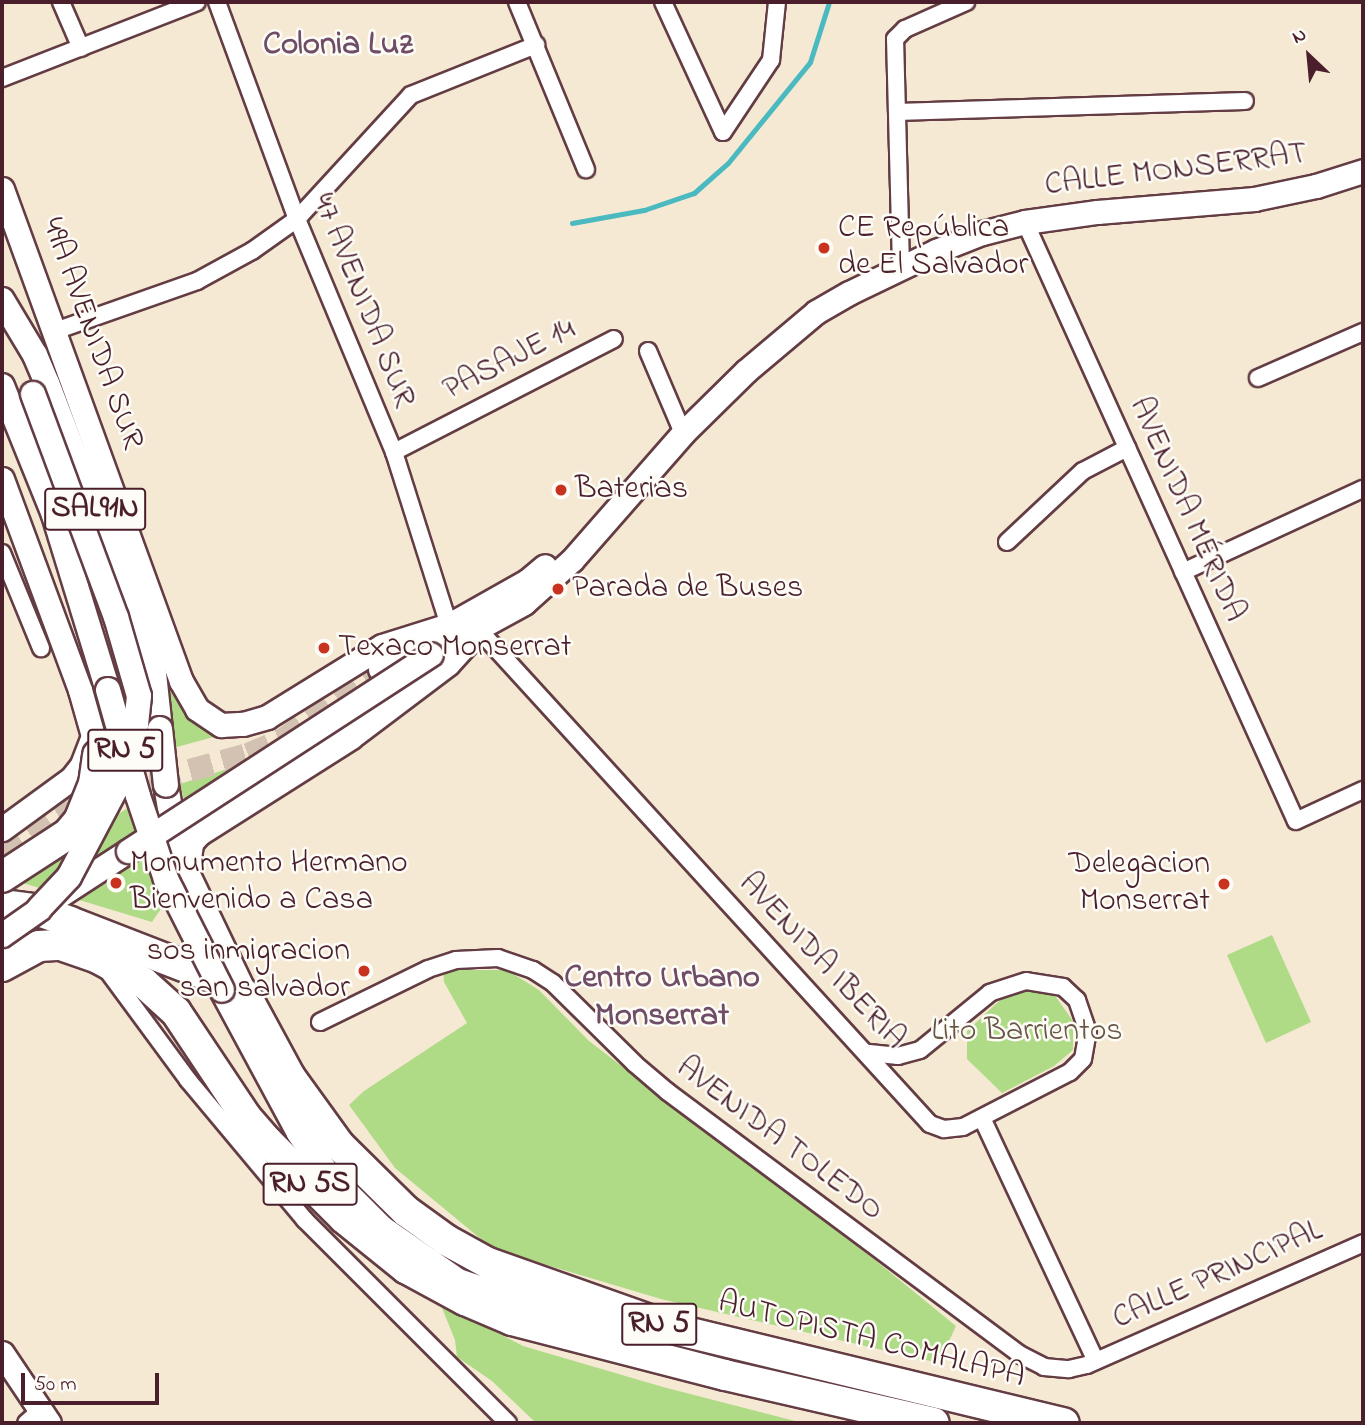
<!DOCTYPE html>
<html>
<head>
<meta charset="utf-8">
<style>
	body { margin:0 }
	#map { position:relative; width:1365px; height:1425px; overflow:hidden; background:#f5e9d3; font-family:"Indie Flower",sans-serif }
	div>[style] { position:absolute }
	.green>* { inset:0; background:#afdb87 }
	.stream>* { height:5px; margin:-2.5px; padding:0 2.5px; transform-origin:2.5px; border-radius:2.5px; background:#4ab9c0 }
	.secondary-tunnel>* { height:23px; margin-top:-11.5px; transform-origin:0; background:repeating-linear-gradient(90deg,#d3c1b1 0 23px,transparent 0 34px) }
	.roads { filter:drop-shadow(2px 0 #643d44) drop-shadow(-2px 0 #643d44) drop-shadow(0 2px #643d44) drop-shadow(0 -2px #643d44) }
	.street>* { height:16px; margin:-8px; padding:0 8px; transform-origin:8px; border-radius:8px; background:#fff }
	.secondary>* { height:23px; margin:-11.5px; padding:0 11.5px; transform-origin:11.5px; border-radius:11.5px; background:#fff }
	.primary>* { height:24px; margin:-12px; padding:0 12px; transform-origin:12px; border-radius:12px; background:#fff }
	.highway>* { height:30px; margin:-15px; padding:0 15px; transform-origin:15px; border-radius:15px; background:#fff }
	.bridges { filter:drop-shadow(2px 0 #643d44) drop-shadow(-2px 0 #643d44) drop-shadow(0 2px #643d44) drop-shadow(0 -2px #643d44) }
	.secondary-bridge>* { height:23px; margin:-11.5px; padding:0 11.5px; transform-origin:11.5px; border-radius:11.5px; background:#fff }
	.primary-bridge>* { height:24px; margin:-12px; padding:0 12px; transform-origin:12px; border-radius:12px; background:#fff }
	.highway-bridge>* { height:30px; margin:-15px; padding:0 15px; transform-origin:15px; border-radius:15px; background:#fff }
	.dots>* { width:19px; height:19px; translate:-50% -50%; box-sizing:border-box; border:4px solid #fdfcf7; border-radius:50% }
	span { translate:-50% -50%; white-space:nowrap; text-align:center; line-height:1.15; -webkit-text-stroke:5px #fdfcf7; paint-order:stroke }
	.shield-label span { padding:2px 5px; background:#fdfcf7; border:2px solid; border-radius:5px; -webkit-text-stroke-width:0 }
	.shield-label { font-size:30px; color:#4a1f2b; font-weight:700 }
	.street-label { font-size:32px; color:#4a1f2b }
	.poi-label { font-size:32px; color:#4a1f2b }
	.left { translate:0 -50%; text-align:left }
	.right { translate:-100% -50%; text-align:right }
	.park-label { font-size:32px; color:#685747 }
	.neighbourhood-label { font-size:33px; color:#704d67; font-weight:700 }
	.frame { position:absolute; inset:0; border:4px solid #4a1f2b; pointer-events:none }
	.north { position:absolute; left:1274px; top:21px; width:70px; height:70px; -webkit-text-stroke:5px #fdfcf7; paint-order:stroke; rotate:334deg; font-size:19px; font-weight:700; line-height:28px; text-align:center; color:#4a1f2b }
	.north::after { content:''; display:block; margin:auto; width:24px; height:32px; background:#4a1f2b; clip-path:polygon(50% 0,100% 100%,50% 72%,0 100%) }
	.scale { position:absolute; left:21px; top:1373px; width:138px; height:32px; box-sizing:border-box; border:4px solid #4a1f2b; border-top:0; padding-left:9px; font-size:21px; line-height:24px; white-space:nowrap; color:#4a1f2b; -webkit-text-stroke:5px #fdfcf7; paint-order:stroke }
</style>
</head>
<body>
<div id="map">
	<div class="green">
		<div style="clip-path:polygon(163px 670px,225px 734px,173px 748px)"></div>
		<div style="clip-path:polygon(262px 758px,186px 808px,180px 784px)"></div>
		<div style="clip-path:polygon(151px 793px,182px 878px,152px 922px,23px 883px,2px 889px)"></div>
		<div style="clip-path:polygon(1272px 935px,1311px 1022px,1266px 1043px,1227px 955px)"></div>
		<div style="clip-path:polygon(443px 970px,507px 970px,539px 990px,589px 1041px,875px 1260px,956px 1326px,939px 1363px,661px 1299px,493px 1249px,395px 1168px,349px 1105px,364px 1091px,467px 1023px,444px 982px)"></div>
		<div style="clip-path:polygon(1012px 989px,1051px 990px,1073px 1021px,1073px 1050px,1054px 1066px,1002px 1093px,967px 1059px,967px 1031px)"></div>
		<div style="clip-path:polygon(440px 1303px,523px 1346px,663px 1387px,803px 1423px,536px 1423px,492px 1381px,457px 1357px,455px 1340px)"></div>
	</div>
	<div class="stream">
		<div style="left:572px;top:223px;width:73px;rotate:-10.2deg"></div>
		<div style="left:644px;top:210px;width:53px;rotate:-18.8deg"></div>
		<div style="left:694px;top:193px;width:45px;rotate:-41.4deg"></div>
		<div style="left:728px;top:163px;width:130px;rotate:-50.9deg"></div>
		<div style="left:810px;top:62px;width:63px;rotate:-72.4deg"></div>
	</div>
	<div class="secondary-tunnel">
		<div style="left:2px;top:853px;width:83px;rotate:-36.2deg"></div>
		<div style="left:69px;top:804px;width:53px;rotate:-29.5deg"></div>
		<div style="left:115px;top:778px;width:42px;rotate:1.4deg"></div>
		<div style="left:157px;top:779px;width:94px;rotate:-15.4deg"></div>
		<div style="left:248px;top:754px;width:38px;rotate:-23deg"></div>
		<div style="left:283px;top:739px;width:120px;rotate:-35.8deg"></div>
	</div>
	<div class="roads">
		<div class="street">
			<div style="left:61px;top:2px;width:50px;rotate:66.5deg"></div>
			<div style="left:217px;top:2px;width:231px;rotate:69.8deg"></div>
			<div style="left:297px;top:219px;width:252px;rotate:67.4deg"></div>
			<div style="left:394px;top:452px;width:182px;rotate:72.4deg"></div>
			<div style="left:517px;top:2px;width:181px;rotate:67.6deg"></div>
			<div style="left:663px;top:2px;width:143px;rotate:65.2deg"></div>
			<div style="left:2px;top:78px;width:209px;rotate:-21.3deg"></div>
			<div style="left:897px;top:112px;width:348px;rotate:-1.8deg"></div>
			<div style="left:723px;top:132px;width:87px;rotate:-56.3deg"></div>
			<div style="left:771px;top:60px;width:58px;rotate:-84.1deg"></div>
			<div style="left:1025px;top:222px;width:657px;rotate:65.66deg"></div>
			<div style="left:1296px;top:821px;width:74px;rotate:-24.8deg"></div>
			<div style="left:901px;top:267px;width:228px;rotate:-91.5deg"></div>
			<div style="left:895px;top:39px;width:14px;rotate:-45deg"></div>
			<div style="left:905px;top:29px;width:67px;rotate:-23.9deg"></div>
			<div style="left:55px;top:331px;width:151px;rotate:-19.4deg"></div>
			<div style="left:197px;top:281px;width:63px;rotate:-28.6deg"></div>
			<div style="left:252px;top:251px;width:55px;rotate:-35.4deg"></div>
			<div style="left:297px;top:219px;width:168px;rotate:-47.4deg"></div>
			<div style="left:411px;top:95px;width:135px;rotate:-21.8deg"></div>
			<div style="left:648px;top:351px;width:89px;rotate:66.9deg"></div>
			<div style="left:1258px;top:378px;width:115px;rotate:-23.7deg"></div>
			<div style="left:394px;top:452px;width:247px;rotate:-27.2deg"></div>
			<div style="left:1007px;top:542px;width:104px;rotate:-43.1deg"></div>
			<div style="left:1083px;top:471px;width:50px;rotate:-27.6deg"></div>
			<div style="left:2px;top:553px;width:103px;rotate:67.7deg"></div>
			<div style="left:1183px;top:572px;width:198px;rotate:-24.8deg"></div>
			<div style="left:479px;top:630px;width:669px;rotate:47.61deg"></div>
			<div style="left:930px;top:1124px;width:15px;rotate:20deg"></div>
			<div style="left:944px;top:1129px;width:19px;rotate:-6deg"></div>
			<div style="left:963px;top:1127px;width:120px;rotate:-27.2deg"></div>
			<div style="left:1070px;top:1072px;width:18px;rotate:-45deg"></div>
			<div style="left:1083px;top:1059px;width:27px;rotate:-80deg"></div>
			<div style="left:1088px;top:1032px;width:34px;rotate:-109deg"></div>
			<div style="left:1077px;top:1000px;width:19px;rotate:-137deg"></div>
			<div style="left:1063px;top:987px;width:37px;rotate:-171deg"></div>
			<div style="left:1026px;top:981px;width:38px;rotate:162deg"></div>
			<div style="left:990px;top:993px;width:90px;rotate:140.8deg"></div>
			<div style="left:920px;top:1050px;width:23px;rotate:165deg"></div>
			<div style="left:898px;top:1056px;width:31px;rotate:-174deg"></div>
			<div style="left:107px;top:970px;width:137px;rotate:53.6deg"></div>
			<div style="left:188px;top:1080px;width:182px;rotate:50.1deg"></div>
			<div style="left:305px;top:1220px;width:287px;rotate:45deg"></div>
			<div style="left:320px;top:1022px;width:120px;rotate:-26.1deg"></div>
			<div style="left:428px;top:969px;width:29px;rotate:-18deg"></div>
			<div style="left:456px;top:960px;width:42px;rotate:-2.7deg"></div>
			<div style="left:498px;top:958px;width:37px;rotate:19deg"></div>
			<div style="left:533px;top:970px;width:24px;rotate:33deg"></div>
			<div style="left:553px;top:983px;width:115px;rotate:44.6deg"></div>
			<div style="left:635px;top:1064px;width:43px;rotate:40.3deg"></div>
			<div style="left:668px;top:1092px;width:438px;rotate:36.7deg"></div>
			<div style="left:1019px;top:1354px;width:28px;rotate:27deg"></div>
			<div style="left:1044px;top:1367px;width:25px;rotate:5deg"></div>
			<div style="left:1069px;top:1369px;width:18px;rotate:-13deg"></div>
			<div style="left:1087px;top:1365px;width:302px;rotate:-23.8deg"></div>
			<div style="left:982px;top:1118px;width:268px;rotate:64.9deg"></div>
			<div style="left:26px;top:1423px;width:20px;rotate:-41deg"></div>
		</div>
		<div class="secondary">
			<div style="left:2px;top:189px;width:524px;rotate:70.01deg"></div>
			<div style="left:181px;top:681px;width:32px;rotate:60deg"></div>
			<div style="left:197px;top:709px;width:29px;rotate:34deg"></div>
			<div style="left:221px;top:725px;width:22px;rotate:-3deg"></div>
			<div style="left:243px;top:724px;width:25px;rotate:-16deg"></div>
			<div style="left:267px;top:717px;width:135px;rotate:-31.7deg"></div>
			<div style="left:382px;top:646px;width:70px;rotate:-17.4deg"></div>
			<div style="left:2px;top:479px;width:225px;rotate:69.7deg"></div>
			<div style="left:80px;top:690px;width:48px;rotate:74.2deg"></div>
			<div style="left:93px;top:736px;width:31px;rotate:111deg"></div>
			<div style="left:82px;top:765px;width:16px;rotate:128deg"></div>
			<div style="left:72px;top:778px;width:87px;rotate:143.9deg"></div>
			<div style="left:431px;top:654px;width:106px;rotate:-28.7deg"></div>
			<div style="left:524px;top:603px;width:64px;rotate:-41.9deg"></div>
			<div style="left:572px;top:560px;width:169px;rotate:-48.8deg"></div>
			<div style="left:683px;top:433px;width:88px;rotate:-44.5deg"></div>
			<div style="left:746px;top:371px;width:92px;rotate:-40.1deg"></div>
			<div style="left:816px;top:312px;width:38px;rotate:-30deg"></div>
			<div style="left:849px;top:293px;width:97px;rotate:-25.8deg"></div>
			<div style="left:936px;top:251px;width:49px;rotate:-21.4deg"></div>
			<div style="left:982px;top:233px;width:44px;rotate:-14.3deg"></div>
			<div style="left:1025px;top:222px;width:73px;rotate:-7.9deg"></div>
			<div style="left:1097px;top:212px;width:158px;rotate:-4.7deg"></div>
			<div style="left:1254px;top:199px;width:63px;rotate:-11.8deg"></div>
			<div style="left:1316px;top:186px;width:49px;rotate:-17.7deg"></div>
			<div style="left:380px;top:669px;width:82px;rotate:-32.5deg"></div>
			<div style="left:449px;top:625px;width:90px;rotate:-29.4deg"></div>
			<div style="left:527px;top:581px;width:23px;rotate:-40deg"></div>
			<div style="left:54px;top:899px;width:88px;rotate:-33deg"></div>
			<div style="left:2px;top:1353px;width:84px;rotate:56.1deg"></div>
		</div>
		<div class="primary">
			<div style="left:2px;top:300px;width:64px;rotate:59deg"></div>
			<div style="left:35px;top:355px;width:30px;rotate:67deg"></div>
			<div style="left:47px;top:383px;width:252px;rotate:69deg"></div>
			<div style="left:137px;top:618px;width:49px;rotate:70.8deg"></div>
			<div style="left:153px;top:664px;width:65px;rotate:83.9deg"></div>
			<div style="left:2px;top:386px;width:139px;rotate:68deg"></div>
			<div style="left:54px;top:515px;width:183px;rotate:72.9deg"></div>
			<div style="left:166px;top:785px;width:48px;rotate:80.3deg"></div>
			<div style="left:174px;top:832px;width:43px;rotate:72.4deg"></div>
			<div style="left:187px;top:873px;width:136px;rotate:64.4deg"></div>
			<div style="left:187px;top:873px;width:30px;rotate:-82deg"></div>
			<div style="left:191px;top:843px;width:12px;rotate:-48deg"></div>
			<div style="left:199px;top:834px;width:179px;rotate:-32.4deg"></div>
			<div style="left:350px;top:738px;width:123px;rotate:-37.1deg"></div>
			<div style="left:448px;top:664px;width:46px;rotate:-47.6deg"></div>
			<div style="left:222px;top:990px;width:162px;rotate:61.7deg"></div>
			<div style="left:299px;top:1133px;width:49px;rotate:55deg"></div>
			<div style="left:327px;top:1173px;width:78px;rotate:45deg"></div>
			<div style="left:382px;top:1228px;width:93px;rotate:34.9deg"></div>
			<div style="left:458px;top:1281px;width:185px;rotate:18.6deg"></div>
		</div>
		<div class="highway">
			<div style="left:2px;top:905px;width:31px;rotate:7deg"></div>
			<div style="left:33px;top:909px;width:39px;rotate:19deg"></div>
			<div style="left:70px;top:922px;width:177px;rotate:21.2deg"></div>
			<div style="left:235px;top:986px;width:15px;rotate:42deg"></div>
			<div style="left:246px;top:996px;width:92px;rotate:61.5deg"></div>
			<div style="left:290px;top:1077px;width:84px;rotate:54.2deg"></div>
			<div style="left:339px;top:1145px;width:94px;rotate:44.6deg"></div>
			<div style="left:406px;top:1211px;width:49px;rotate:35.9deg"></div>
			<div style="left:446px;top:1240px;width:48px;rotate:28.7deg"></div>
			<div style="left:488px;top:1263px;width:197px;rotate:19.5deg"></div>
			<div style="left:674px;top:1329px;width:401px;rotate:13.6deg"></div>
			<div style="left:2px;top:966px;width:42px;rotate:-28.4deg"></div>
			<div style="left:39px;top:946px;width:22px;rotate:-3deg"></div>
			<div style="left:61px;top:945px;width:39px;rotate:19deg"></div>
			<div style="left:98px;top:958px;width:52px;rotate:28.5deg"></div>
			<div style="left:144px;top:983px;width:43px;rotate:42.2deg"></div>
			<div style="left:176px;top:1012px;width:126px;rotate:56.3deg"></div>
			<div style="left:246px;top:1117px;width:33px;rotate:49deg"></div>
			<div style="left:268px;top:1142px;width:107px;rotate:45deg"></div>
			<div style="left:344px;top:1218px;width:80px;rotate:38.9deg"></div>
			<div style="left:406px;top:1268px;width:67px;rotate:28.5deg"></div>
			<div style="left:465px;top:1300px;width:51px;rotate:23.1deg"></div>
			<div style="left:512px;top:1320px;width:220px;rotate:14.5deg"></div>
			<div style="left:725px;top:1375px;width:214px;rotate:12.9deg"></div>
		</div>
	</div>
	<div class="bridges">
		<div class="secondary-bridge">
			<div style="left:128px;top:851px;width:361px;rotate:-33deg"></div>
			<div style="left:2px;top:935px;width:45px;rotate:-35.1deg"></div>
		</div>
		<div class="primary-bridge">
			<div style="left:33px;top:394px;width:238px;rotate:69.6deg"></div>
			<div style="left:116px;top:617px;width:82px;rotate:73.8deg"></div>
			<div style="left:139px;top:696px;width:29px;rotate:96deg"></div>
			<div style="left:136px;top:725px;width:68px;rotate:107.9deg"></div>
			<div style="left:115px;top:790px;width:98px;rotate:117.9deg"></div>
			<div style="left:69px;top:877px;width:44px;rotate:133.2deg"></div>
			<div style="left:108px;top:690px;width:110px;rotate:74.2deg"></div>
			<div style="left:138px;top:796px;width:88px;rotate:71.4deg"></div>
			<div style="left:166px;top:879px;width:124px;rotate:63.2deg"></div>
			<div style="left:160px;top:729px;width:56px;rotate:83.9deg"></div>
		</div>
		<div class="highway-bridge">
			<div style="left:2px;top:877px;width:79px;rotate:-33.1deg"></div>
			<div style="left:68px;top:834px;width:17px;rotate:-50deg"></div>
			<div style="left:79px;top:821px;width:40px;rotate:-68deg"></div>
			<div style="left:94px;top:784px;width:29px;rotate:-82deg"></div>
		</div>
	</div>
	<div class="dots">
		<div style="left:824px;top:248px;background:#c8321e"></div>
		<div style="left:561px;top:490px;background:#c8321e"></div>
		<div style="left:558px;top:589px;background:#c8321e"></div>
		<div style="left:324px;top:648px;background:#c8321e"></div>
		<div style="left:116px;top:883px;background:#c8321e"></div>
		<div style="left:1224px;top:884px;background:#c8321e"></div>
		<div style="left:364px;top:971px;background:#c8321e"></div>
	</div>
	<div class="shield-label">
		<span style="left:95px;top:509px">SAL91N</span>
		<span style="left:125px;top:750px">RN 5</span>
		<span style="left:310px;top:1184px">RN 5S</span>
		<span style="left:659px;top:1324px">RN 5</span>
	</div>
	<div class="street-label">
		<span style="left:1176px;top:171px;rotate:-7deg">CALLE MONSERRAT</span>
		<span style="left:362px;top:301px;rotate:68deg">47 AVENIDA SUR</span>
		<span style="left:91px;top:334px;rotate:70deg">49A AVENIDA SUR</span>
		<span style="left:510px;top:361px;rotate:-27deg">PASAJE 14</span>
		<span style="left:1186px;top:510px;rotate:66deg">AVENIDA MÉRIDA</span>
		<span style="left:821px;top:962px;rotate:47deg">AVENIDA IBERIA</span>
		<span style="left:779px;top:1140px;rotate:37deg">AVENIDA TOLEDO</span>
		<span style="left:1218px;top:1276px;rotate:-24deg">CALLE PRINCIPAL</span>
		<span style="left:871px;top:1341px;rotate:14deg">AUTOPISTA COMALAPA</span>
	</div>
	<div class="poi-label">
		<span class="left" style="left:838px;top:248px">CE República<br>de El Salvador</span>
		<span class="left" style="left:575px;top:490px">Baterias</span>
		<span class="left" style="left:572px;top:589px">Parada de Buses</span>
		<span class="left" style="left:338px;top:648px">Texaco Monserrat</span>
		<span class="left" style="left:130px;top:883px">Monumento Hermano<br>Bienvenido a Casa</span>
		<span class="right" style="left:1210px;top:884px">Delegacion<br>Monserrat</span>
		<span class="right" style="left:350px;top:971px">sos inmigracion<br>san salvador</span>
	</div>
	<div class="park-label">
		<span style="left:1027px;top:1032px">Lito Barrientos</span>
	</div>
	<div class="neighbourhood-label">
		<span style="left:338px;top:46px">Colonia Luz</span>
		<span style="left:662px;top:998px">Centro Urbano<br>Monserrat</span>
	</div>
	<div class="frame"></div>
	<div class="north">N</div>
	<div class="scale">50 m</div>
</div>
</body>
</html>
